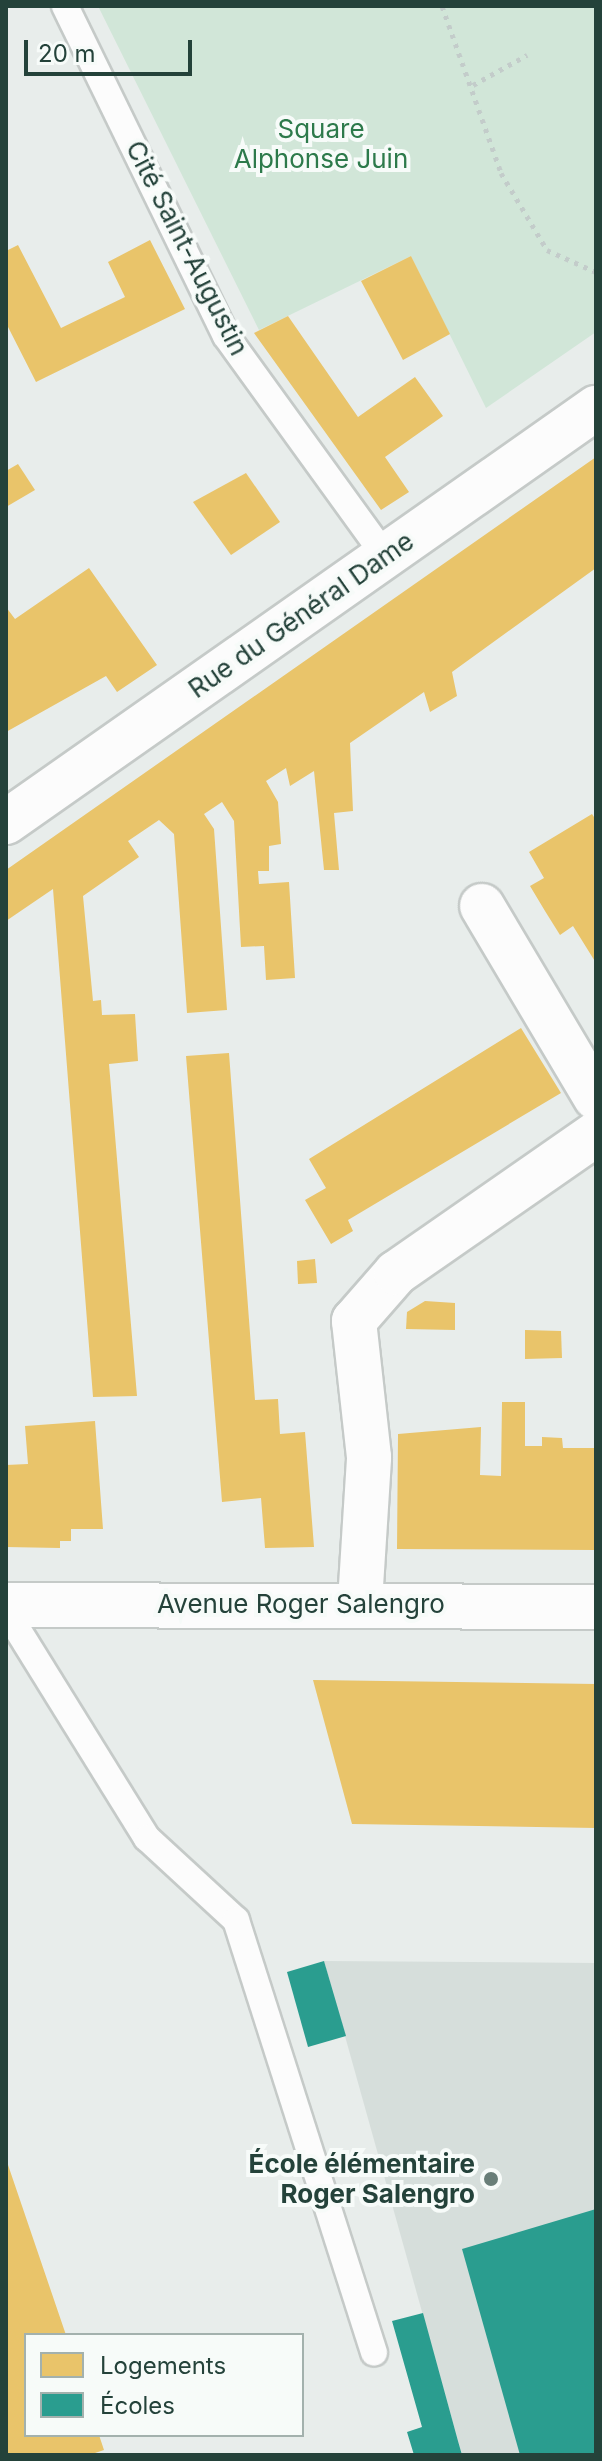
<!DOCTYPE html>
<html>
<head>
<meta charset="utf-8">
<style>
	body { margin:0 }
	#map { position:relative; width:602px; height:2461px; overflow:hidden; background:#e8edeb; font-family:Inter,sans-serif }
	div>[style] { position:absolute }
	.built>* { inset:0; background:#d6dedb }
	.green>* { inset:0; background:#d1e6d8 }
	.homes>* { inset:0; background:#e9c46a }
	.schools>* { inset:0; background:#2a9d8f }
	.path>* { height:5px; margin-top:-2.5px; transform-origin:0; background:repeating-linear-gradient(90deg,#c3ccca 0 4px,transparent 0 10px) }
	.roads { filter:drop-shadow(2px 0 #c5cac8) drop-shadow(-2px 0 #c5cac8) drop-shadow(0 2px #c5cac8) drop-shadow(0 -2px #c5cac8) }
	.service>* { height:26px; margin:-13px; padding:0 13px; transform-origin:13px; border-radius:13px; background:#fcfcfc }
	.minor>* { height:44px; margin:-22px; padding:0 22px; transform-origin:22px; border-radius:22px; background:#fcfcfc }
	.tertiary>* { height:44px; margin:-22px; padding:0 22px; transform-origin:22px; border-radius:22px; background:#fcfcfc }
	.dots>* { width:22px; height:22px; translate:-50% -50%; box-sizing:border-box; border:4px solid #f7fbf9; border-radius:50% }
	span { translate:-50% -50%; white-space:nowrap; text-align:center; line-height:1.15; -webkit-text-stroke:8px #f7fbf9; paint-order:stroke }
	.park-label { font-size:26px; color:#2d7a4b }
	.street-label { font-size:26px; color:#24423a }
	.poi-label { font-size:26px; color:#24423a; font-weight:700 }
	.right { translate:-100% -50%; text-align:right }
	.frame { position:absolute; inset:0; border:8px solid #24423a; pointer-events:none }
	.legend { position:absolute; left:24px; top:2333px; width:280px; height:104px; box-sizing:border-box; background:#f7fbf9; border:2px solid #a3b1ad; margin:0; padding:10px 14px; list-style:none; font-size:24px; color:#24423a }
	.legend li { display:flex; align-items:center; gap:16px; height:40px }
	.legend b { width:40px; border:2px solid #a3b1ad }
	.scale { position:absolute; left:24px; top:40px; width:168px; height:36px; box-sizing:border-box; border:4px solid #24423a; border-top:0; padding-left:10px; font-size:24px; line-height:28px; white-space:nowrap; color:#24423a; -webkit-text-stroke:6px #f7fbf9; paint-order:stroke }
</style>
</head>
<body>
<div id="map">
	<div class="built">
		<div style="clip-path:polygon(324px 1961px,596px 1963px,596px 2455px,462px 2455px)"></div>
	</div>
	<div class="green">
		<div style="clip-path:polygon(98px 6px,596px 6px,596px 332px,486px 408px,411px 256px,259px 330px)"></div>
	</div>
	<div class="homes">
		<div style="clip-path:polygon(150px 240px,185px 309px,36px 382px,6px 323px,6px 251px,18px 245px,61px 328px,125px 297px,108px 262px)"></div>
		<div style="clip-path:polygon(411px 256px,450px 334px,403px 360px,361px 281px)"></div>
		<div style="clip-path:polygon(288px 316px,358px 417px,415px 377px,443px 416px,385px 457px,409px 492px,381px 510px,254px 333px)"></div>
		<div style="clip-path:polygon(596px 457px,596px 568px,452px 672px,457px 696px,430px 712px,424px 692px,350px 743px,353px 811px,334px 813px,339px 870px,324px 870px,314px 771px,290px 786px,286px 768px,266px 781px,278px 802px,281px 844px,269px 846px,269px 871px,258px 871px,259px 884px,289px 882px,295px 978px,266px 980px,264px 946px,241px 947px,234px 821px,222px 802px,204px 814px,214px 829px,227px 1010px,187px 1013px,174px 834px,159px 820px,128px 841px,139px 857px,83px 896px,93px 1001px,101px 1000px,102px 1015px,135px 1014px,138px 1061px,109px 1064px,137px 1396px,93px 1397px,53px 889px,6px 921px,6px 870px)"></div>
		<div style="clip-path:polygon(18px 464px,35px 490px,6px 507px,6px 471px)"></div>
		<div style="clip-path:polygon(246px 473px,280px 522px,231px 555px,193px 502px)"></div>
		<div style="clip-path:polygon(89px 568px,157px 665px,117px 692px,106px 676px,6px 732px,6px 607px,15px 619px)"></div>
		<div style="clip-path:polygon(592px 814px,596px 820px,596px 963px,573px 926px,560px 935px,545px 911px,530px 886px,544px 878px,529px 852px)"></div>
		<div style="clip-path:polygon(521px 1028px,561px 1093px,348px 1220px,353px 1231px,331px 1244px,305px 1200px,326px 1188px,309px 1159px)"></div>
		<div style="clip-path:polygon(229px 1053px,255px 1400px,278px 1399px,280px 1434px,305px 1432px,314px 1547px,265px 1548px,261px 1498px,222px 1502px,186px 1056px)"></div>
		<div style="clip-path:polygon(315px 1259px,317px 1283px,298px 1284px,297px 1261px)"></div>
		<div style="clip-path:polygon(425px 1301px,455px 1303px,455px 1330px,406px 1329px,407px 1312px)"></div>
		<div style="clip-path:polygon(525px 1330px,561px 1331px,562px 1358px,525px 1359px)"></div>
		<div style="clip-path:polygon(502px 1402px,525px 1402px,525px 1446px,542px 1446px,542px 1437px,562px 1438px,563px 1448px,596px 1448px,596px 1550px,397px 1549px,398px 1434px,481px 1427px,480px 1475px,501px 1476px)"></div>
		<div style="clip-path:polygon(95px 1421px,103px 1529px,71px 1529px,71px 1541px,60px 1541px,60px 1548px,6px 1547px,6px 1465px,28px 1464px,25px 1426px)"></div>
		<div style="clip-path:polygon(313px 1680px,596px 1684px,596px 1828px,352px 1824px)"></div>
		<div style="clip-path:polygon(6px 2159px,66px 2335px,26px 2335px,26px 2435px,99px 2435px,104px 2450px,89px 2455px,6px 2455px)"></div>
	</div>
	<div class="schools">
		<div style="clip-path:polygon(324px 1961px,346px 2036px,308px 2047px,287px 1972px)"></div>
		<div style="clip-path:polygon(596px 2209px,596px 2455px,520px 2455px,462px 2249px)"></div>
		<div style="clip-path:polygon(423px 2313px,458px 2441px,462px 2455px,414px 2455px,407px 2432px,422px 2427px,392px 2321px)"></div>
	</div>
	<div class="path">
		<div style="left:442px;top:6px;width:177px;rotate:70.5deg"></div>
		<div style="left:501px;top:173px;width:90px;rotate:59.1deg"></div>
		<div style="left:547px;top:250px;width:54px;rotate:24.2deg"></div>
		<div style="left:473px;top:85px;width:62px;rotate:-29.1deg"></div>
	</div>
	<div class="roads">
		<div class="service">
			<div style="left:65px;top:6px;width:367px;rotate:64deg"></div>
			<div style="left:226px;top:336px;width:271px;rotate:54.1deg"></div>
			<div style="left:6px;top:1611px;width:267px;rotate:58.2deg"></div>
			<div style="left:147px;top:1838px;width:121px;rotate:42.7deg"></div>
			<div style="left:236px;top:1920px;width:454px;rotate:72.3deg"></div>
		</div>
		<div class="minor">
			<div style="left:482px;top:906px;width:223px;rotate:59.3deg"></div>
			<div style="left:360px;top:1602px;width:145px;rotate:-86.4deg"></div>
			<div style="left:369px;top:1457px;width:137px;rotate:-96.3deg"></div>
			<div style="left:354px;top:1321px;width:64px;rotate:-48.8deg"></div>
			<div style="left:396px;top:1273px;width:244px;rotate:-34.8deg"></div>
			<div style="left:6px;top:1605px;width:590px;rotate:0.19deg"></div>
		</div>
		<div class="tertiary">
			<div style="left:6px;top:822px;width:721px;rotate:-35.06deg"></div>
		</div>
	</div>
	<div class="dots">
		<div style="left:491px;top:2179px;background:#697e78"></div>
	</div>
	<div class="park-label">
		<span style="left:321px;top:144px">Square<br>Alphonse Juin</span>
	</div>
	<div class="street-label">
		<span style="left:187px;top:248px;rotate:63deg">Cité Saint-Augustin</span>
		<span style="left:301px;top:615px;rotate:-35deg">Rue du Général Dame</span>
		<span style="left:301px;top:1604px">Avenue Roger Salengro</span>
	</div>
	<div class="poi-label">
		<span class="right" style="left:475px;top:2179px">École élémentaire<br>Roger Salengro</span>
	</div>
	<div class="frame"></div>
	<ul class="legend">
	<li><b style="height:22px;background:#e9c46a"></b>Logements</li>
	<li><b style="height:22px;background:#2a9d8f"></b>Écoles</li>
	</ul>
	<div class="scale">20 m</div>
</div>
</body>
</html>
